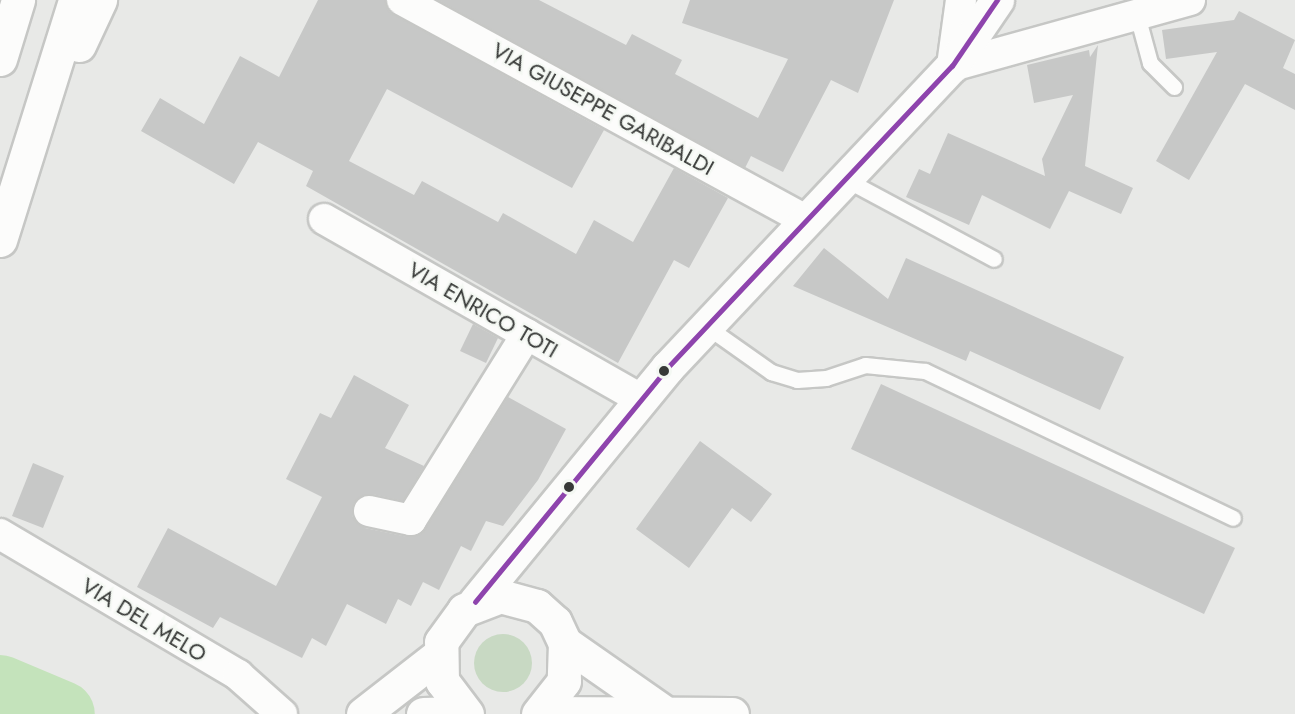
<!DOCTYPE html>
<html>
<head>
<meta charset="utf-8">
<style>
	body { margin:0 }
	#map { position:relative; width:1295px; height:714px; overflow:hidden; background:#e8e9e7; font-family:Jost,sans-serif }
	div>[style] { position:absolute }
	.green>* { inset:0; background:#c8d9c3 }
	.round { border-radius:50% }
	.river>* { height:66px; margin:-33px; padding:0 33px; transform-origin:33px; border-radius:33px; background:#c4e3bb }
	.building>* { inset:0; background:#c7c8c7 }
	.roads { filter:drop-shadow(2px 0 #c6c7c5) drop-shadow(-2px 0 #c6c7c5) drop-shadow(0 2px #c6c7c5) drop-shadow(0 -2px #c6c7c5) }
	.service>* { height:15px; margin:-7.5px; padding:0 7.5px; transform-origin:7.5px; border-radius:7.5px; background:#fcfcfb }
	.minor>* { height:30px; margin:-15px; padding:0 15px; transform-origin:15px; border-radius:15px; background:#fcfcfb }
	.primary>* { height:33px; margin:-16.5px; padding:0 16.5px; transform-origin:16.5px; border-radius:16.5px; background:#fcfcfb }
	.motorway>* { height:33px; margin:-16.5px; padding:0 16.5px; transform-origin:16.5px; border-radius:16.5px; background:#fcfcfb }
	.bus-1>* { height:4.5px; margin:-2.25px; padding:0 2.25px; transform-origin:2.25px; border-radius:2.25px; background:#8e44ad }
	.dots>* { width:16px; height:16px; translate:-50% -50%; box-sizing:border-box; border:3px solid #f4f8f3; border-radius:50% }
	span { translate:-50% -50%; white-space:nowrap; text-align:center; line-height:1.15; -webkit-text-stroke:4.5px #f4f8f3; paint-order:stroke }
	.street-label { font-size:22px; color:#373937 }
</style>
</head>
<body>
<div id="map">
	<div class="green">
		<div class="round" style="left:474px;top:634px;width:58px;height:58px"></div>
	</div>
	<div class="river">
		<div style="left:0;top:688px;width:67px;rotate:22.8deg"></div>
	</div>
	<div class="building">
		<div style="clip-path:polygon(318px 0,385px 0,394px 15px,604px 130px,572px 188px,387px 89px,349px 161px,414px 195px,422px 181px,498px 222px,503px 213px,576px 254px,594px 220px,633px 242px,674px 168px,728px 198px,689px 268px,674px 260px,618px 363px,306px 186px,313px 171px,258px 142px,234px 184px,141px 131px,160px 98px,204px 124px,240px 56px,279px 77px)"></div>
		<div style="clip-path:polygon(438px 0,539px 0,626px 45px,632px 34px,682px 60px,675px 74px,758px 118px,788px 59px,682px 23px,690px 0,894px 0,858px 93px,831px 80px,783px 172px,751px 156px,745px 168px)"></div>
		<div style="clip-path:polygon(1239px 11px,1295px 40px,1283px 68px,1295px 74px,1295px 110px,1245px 84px,1189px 180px,1156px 161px,1217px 52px,1166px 59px,1162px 30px,1234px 20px)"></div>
		<div style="clip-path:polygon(1098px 45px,1085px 166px,1133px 188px,1121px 214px,1069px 191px,1050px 229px,982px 195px,969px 225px,906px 197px,919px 169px,930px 174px,948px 133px,1045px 176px,1042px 159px,1073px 95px,1034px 103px,1027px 65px,1089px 50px,1090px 57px)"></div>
		<div style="clip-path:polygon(824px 248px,888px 299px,906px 258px,1124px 357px,1100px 410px,970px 351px,966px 361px,793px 286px)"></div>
		<div style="clip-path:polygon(473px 324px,498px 338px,486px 363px,460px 351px)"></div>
		<div style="clip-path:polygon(354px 375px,409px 405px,385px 448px,424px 466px,403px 501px,372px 494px,357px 499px,352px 516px,365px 528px,408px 537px,425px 530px,508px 397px,566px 429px,538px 480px,503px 526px,486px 521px,471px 551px,461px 546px,439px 590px,423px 582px,411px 606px,398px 599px,386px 624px,347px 604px,326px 646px,312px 638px,302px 658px,220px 617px,213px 628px,137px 587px,168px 528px,276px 586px,322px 497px,286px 479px,320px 413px,331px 418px)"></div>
		<div style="clip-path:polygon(881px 384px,1235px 548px,1204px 614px,851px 449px)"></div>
		<div style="clip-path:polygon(700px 441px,772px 494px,751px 522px,732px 508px,689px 568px,636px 529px)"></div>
		<div style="clip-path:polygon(33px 463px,64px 476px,43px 528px,12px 516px)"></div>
	</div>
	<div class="roads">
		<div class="service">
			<div style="left:1137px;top:15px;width:50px;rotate:74.8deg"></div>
			<div style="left:1150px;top:63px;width:34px;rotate:45deg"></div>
			<div style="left:843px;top:178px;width:171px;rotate:28.2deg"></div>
			<div style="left:706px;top:326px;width:80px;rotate:35.3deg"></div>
			<div style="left:771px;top:372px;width:27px;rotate:17deg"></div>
			<div style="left:797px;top:380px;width:29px;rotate:-4deg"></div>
			<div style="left:826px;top:378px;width:41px;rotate:-18.4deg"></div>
			<div style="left:865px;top:365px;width:60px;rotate:5.7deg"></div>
			<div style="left:925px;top:371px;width:341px;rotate:25.5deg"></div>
		</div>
		<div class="minor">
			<div style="left:402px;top:0;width:457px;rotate:28.6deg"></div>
			<div style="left:961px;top:0;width:67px;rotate:97.8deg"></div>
			<div style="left:952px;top:66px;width:247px;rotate:-15.5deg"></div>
			<div style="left:324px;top:219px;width:366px;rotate:29.6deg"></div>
			<div style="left:369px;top:511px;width:43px;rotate:12.1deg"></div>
			<div style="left:411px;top:520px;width:219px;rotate:-58.1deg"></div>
			<div style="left:0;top:534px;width:277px;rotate:30.6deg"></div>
			<div style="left:238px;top:675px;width:59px;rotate:41.6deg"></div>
		</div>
		<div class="primary">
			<div style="left:475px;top:602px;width:304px;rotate:-50.6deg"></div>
			<div style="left:668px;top:367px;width:414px;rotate:-46.7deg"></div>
			<div style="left:952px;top:66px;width:80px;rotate:-55.7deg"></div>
			<div style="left:565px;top:643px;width:117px;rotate:34.9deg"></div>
			<div style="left:540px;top:713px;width:192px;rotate:0.3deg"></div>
			<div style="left:363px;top:714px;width:96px;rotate:-37.8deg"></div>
			<div style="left:423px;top:714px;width:42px;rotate:-1.4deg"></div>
			<div style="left:467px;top:714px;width:41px;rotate:-127.1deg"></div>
			<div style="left:442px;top:681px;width:39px;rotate:-91deg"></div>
			<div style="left:441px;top:642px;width:39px;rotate:-54deg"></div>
			<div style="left:464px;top:610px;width:39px;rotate:-21deg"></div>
			<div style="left:500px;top:596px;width:38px;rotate:15deg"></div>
			<div style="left:537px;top:606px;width:24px;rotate:42deg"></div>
			<div style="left:555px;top:622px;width:23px;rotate:65deg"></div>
			<div style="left:565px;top:643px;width:38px;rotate:92deg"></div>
			<div style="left:564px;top:681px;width:42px;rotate:128.2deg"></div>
		</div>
		<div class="motorway">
			<div style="left:79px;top:45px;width:50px;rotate:-65deg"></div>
			<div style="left:0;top:59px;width:62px;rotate:-73deg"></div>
			<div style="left:0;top:240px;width:251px;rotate:-72.6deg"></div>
		</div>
	</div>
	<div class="bus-1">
		<div style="left:475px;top:602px;width:304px;rotate:-50.6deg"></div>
		<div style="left:668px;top:367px;width:414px;rotate:-46.7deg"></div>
		<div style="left:952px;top:66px;width:80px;rotate:-55.7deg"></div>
	</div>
	<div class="dots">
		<div style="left:664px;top:371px;background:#373937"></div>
		<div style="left:569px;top:487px;background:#373937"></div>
	</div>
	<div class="street-label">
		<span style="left:603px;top:109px;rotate:29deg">VIA GIUSEPPE GARIBALDI</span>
		<span style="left:483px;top:310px;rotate:30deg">VIA ENRICO TOTI</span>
		<span style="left:144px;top:620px;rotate:31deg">VIA DEL MELO</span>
	</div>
</div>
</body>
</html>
